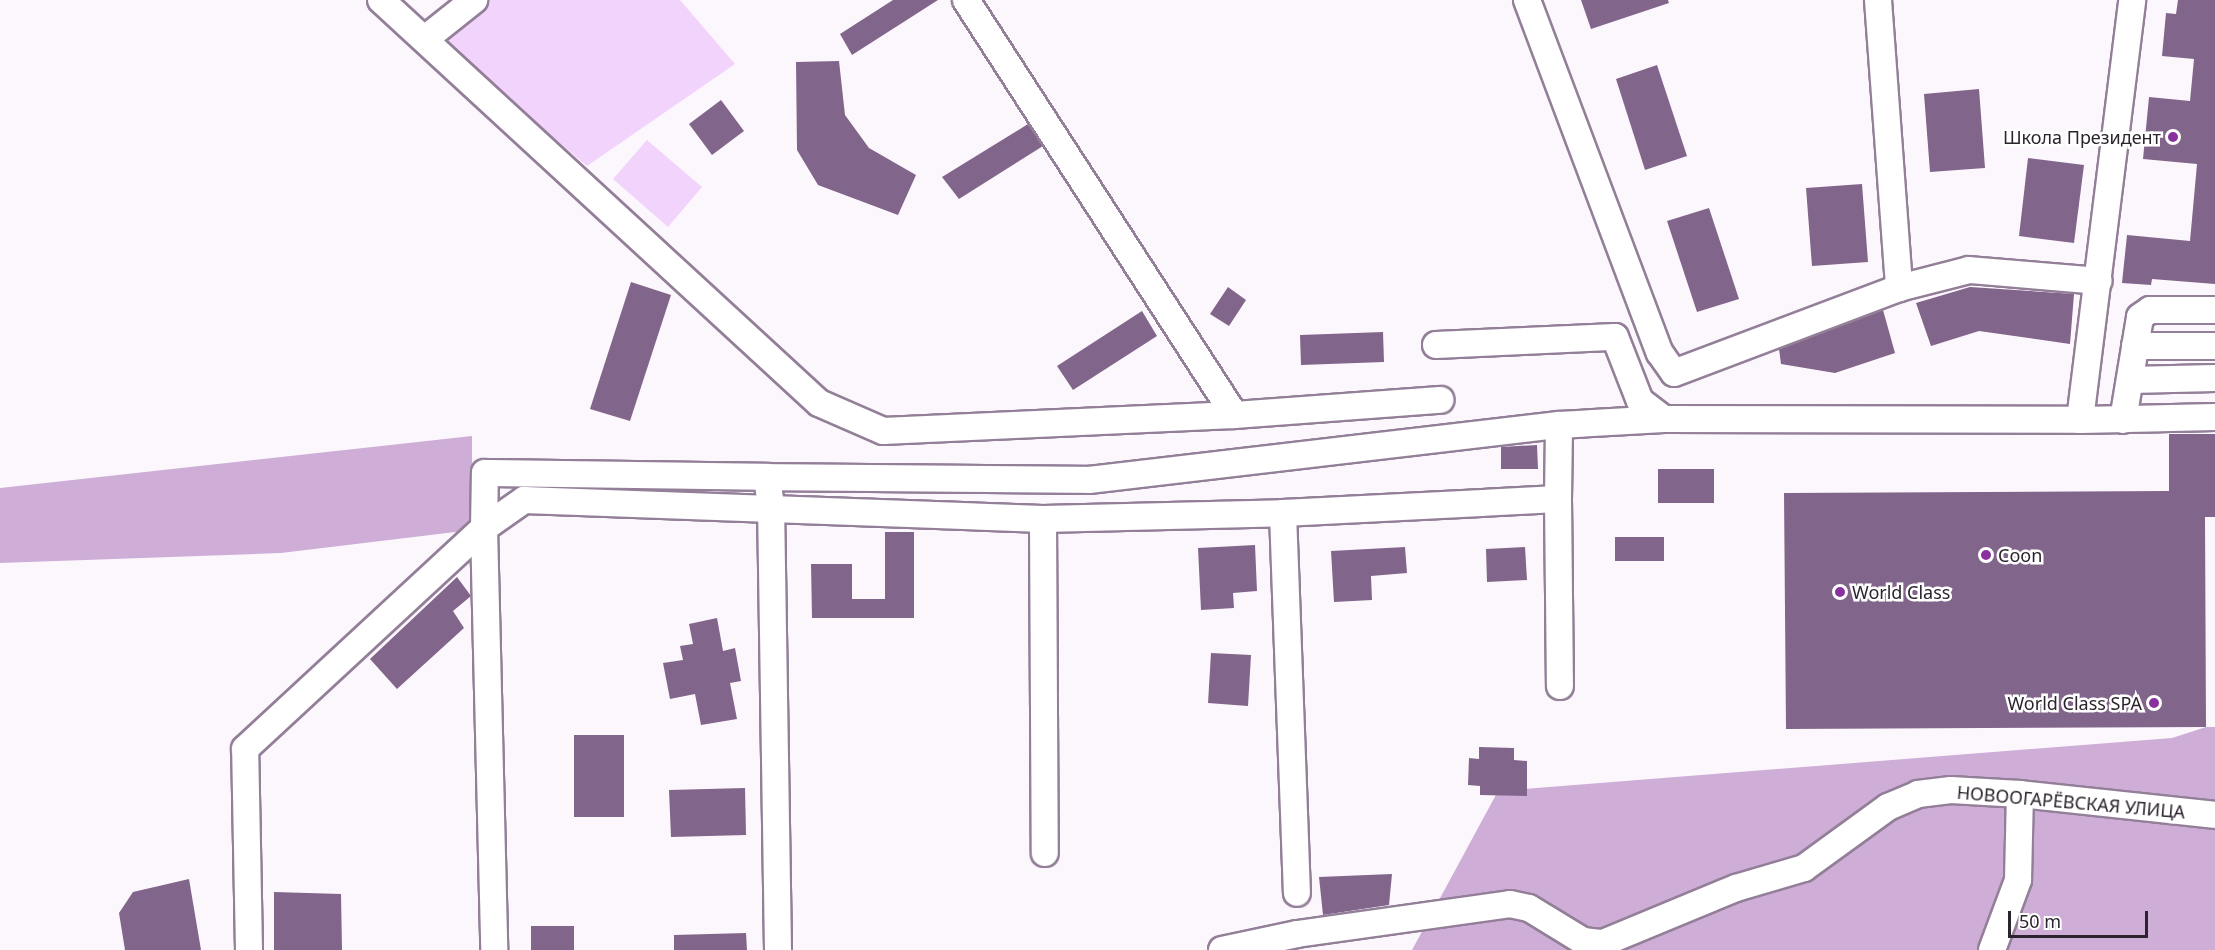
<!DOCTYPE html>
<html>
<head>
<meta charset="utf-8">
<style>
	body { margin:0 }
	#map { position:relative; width:2215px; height:950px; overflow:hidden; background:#fcf7fd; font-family:"Noto Sans",sans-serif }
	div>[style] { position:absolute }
	.green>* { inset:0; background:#f2d3fb }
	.forest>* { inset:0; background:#ceaed7 }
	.building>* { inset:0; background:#82658a }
	.roads { filter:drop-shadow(2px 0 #937f98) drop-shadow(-2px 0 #937f98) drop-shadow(0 2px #937f98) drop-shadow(0 -2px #937f98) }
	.minor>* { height:26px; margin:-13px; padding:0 13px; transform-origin:13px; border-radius:13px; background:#fff }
	.dots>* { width:16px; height:16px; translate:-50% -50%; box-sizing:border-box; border:3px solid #fff; border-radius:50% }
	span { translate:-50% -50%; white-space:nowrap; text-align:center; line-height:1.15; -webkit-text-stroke:5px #fff; paint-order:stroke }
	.poi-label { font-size:18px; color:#2b232d }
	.right { translate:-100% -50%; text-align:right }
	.left { translate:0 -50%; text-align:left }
	.street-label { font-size:18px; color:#2b232d }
	.scale { position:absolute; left:2008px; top:911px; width:140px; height:27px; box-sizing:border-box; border:3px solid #2b232d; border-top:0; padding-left:8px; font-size:18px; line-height:21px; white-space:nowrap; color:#2b232d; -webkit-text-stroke:4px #fff; paint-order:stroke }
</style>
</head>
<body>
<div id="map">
	<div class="green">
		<div style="clip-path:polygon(490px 0,680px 0,735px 64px,587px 166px,448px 49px,446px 41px,453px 28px)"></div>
		<div style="clip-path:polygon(647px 140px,702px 187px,668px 227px,613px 179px)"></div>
	</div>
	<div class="forest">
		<div style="clip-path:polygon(472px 436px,472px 530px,281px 553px,0 563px,0 488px)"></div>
		<div style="clip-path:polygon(2206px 727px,2215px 727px,2215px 950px,1412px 950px,1498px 791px,2172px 738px)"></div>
	</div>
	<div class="building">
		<div style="clip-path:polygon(893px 0,938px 0,852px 55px,840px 34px)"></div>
		<div style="clip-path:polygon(1581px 0,1668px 0,1669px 3px,1591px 29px)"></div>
		<div style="clip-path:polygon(2178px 0,2215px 0,2215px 284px,2152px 279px,2151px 285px,2122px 283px,2127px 235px,2190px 241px,2197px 164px,2143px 159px,2149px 97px,2190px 101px,2194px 59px,2162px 56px,2166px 13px,2176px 14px)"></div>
		<div style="clip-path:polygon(839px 61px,845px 115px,869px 148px,916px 175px,898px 215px,818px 185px,797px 150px,796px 62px)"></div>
		<div style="clip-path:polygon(1657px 65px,1687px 156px,1645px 170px,1616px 79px)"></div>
		<div style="clip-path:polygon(1979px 89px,1985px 168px,1930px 172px,1924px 94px)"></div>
		<div style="clip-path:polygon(721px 100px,744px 131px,712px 155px,689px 124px)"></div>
		<div style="clip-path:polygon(1028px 124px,1043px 146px,959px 199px,942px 177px)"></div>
		<div style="clip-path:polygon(2028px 158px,2084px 165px,2074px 243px,2019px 236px)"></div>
		<div style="clip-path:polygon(1862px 184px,1868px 262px,1812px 266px,1806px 188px)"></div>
		<div style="clip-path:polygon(1709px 208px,1739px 299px,1697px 312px,1667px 221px)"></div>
		<div style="clip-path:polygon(631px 282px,671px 295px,630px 421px,590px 409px)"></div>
		<div style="clip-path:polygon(1228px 287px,1246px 300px,1229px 326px,1210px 314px)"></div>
		<div style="clip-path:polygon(1970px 287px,2074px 294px,2070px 344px,1979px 331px,1931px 346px,1916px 303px)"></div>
		<div style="clip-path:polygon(1883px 310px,1895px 353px,1835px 373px,1781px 364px,1779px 349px)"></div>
		<div style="clip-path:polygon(1142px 311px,1157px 336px,1073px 390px,1057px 366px)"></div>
		<div style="clip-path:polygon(1383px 332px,1384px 362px,1301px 365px,1300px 335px)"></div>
		<div style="clip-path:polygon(2169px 434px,2215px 434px,2215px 517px,2205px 517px,2206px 727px,1786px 729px,1784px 493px,2169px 491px)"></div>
		<div style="clip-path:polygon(1537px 445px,1538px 469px,1501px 469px,1501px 447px)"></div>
		<div style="clip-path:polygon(1658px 469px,1714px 469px,1714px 503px,1658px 503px)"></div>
		<div style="clip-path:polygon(885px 532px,914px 532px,914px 618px,812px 618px,811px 564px,852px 564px,852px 599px,885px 599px)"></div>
		<div style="clip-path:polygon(1615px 537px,1664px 537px,1664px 561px,1615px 561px)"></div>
		<div style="clip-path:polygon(1255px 545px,1257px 591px,1233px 593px,1234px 608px,1201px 610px,1198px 548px)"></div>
		<div style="clip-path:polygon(1405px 547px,1407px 573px,1371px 576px,1372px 600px,1334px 602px,1331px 551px)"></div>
		<div style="clip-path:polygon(1525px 547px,1527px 580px,1487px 582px,1486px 549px)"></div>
		<div style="clip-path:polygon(457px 577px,471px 596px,453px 611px,464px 628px,397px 689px,370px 659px)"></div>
		<div style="clip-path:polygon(717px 618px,723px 651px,735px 648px,741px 681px,730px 683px,737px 719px,701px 725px,695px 694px,670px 699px,663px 663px,683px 660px,680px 646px,693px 644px,689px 624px)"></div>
		<div style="clip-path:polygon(1211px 653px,1251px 655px,1248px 706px,1208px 703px)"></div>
		<div style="clip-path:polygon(574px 735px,624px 735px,624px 817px,574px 817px)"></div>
		<div style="clip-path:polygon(1479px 747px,1514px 748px,1514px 760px,1527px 761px,1527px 796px,1480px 795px,1480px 786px,1468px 785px,1469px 758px,1479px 759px)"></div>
		<div style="clip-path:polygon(745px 788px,746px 835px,671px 837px,669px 790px)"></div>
		<div style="clip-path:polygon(1392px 874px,1389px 905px,1323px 915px,1319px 877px)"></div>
		<div style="clip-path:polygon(189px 879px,201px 950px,125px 950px,119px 913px,133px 892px)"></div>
		<div style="clip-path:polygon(274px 892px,341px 894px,342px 950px,274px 950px)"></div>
		<div style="clip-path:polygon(531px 926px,574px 926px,574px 950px,531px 950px)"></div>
		<div style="clip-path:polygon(746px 933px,747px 950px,674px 950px,674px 935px)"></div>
	</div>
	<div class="roads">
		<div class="minor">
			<div style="left:381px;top:0;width:595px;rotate:42.62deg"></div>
			<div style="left:819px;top:403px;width:70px;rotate:23.6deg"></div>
			<div style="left:883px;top:431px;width:351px;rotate:-2.6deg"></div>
			<div style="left:966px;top:0;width:494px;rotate:57.1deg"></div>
			<div style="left:1234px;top:415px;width:207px;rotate:-4.2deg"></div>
			<div style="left:1527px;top:0;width:377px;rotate:69.4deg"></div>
			<div style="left:1660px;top:353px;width:24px;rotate:55deg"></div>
			<div style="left:1674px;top:373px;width:241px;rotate:-20.7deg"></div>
			<div style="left:1899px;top:288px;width:72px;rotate:-14.4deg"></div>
			<div style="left:1969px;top:270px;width:130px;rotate:4.8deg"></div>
			<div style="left:1878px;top:0;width:289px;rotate:85.8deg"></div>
			<div style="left:425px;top:39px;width:63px;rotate:-38.5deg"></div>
			<div style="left:1436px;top:345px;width:179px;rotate:-2.6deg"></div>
			<div style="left:1615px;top:337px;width:69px;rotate:68.7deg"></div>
			<div style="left:1640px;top:401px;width:30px;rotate:37deg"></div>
			<div style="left:2135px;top:346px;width:80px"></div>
			<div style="left:2130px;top:380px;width:85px;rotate:-1.3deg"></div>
			<div style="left:2080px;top:420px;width:423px;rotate:-82.9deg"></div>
			<div style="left:2123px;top:420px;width:104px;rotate:-80.6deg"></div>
			<div style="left:2140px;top:317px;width:12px;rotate:-35deg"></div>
			<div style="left:2150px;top:310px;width:65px"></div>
			<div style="left:1558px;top:499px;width:74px;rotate:-89.2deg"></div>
			<div style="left:1283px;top:513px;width:380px;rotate:87.9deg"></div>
			<div style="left:1043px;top:519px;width:334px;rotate:89.7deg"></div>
			<div style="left:484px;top:528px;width:49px;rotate:-35deg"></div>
			<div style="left:524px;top:500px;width:519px;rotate:2.1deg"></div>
			<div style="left:1043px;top:519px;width:240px;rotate:-1.4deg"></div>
			<div style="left:1283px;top:513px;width:275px;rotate:-2.9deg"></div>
			<div style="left:1558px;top:499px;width:187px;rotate:89.4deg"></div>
			<div style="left:484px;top:528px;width:55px;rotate:-89deg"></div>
			<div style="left:485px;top:473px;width:282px;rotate:0.8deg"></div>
			<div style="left:249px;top:950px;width:201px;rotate:-91.1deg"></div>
			<div style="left:245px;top:749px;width:326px;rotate:-42.8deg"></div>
			<div style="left:484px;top:528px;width:422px;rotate:88.6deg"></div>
			<div style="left:778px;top:950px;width:444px;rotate:-90.9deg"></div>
			<div style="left:771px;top:506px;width:29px;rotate:-98deg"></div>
			<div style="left:767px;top:477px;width:322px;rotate:0.5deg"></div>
			<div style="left:1089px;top:480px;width:473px;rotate:-6.7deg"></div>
			<div style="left:1559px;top:425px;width:105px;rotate:-3.3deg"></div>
			<div style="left:1664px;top:419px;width:416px;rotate:0.1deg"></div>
			<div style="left:2080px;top:420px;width:135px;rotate:-1.3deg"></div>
			<div style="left:1222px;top:950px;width:77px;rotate:-12deg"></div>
			<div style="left:1297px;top:934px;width:215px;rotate:-8deg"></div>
			<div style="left:1510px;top:904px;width:19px;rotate:12deg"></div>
			<div style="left:1529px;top:908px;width:63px;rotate:31.4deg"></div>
			<div style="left:1583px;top:941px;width:20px;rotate:6deg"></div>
			<div style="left:1603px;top:943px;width:144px;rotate:-22.5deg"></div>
			<div style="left:1736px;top:888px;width:71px;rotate:-16.4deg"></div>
			<div style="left:1804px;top:868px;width:104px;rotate:-36deg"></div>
			<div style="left:1888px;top:807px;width:33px;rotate:-23deg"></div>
			<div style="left:1918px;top:794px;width:33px;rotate:-7deg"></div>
			<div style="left:1951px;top:790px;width:69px;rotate:3.3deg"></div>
			<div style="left:2020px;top:794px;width:196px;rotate:6.1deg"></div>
			<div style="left:1992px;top:950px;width:75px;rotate:-69.6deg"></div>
			<div style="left:2018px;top:880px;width:86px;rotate:-88.7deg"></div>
		</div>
	</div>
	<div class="dots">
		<div style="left:2173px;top:137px;background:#89329f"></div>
		<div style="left:1986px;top:555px;background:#89329f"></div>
		<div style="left:1840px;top:592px;background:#89329f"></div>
		<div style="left:2154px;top:703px;background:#89329f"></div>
	</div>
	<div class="poi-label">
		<span class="right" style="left:2161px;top:137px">Школа Президент</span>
		<span class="left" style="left:1998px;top:555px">Coon</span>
		<span class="left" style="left:1852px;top:592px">World Class</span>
		<span class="right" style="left:2142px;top:703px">World Class SPA</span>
	</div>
	<div class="street-label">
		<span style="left:2071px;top:802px;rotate:5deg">НОВООГАРЁВСКАЯ УЛИЦА</span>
	</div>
	<div class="scale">50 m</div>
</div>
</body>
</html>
